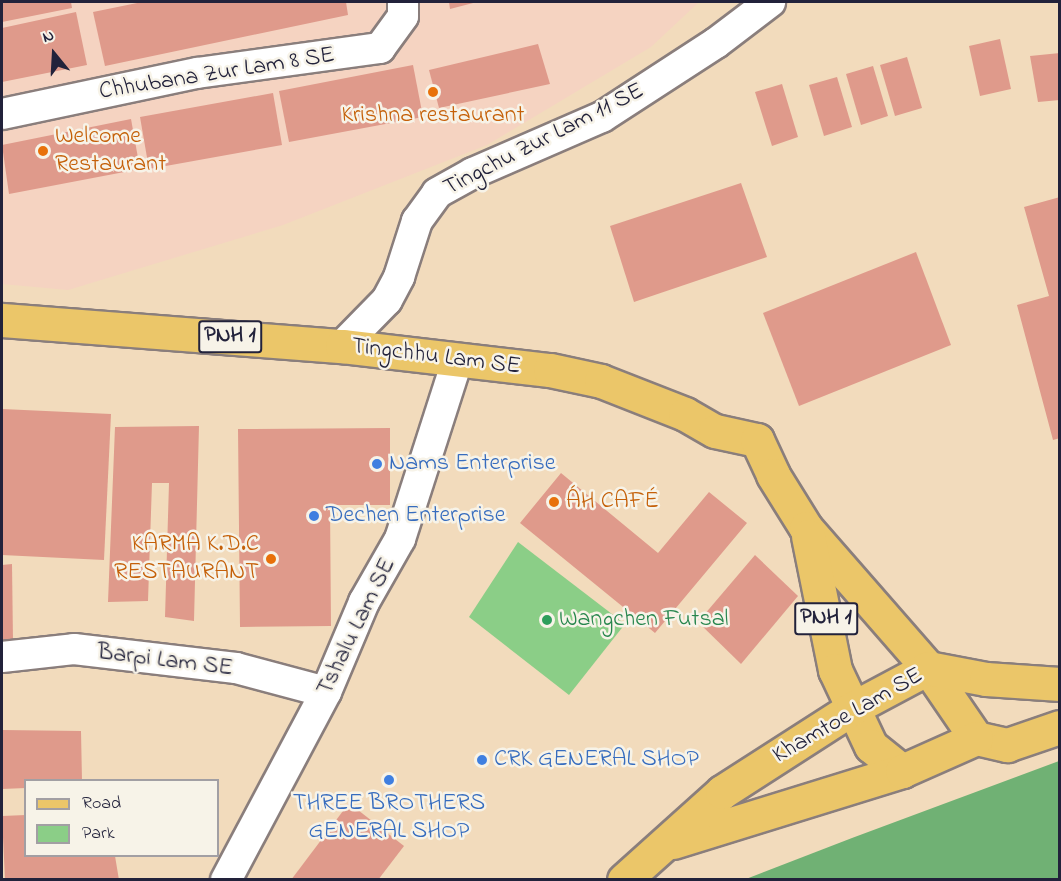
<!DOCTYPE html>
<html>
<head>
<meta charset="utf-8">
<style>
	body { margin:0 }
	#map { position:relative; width:1061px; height:881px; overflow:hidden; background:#f2dbbc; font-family:"Indie Flower",sans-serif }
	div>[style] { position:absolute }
	.built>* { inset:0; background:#f5d3c1 }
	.green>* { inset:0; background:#8bce87 }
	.forest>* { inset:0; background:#70b174 }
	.building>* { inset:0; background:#df9a8b }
	.roads { filter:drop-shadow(2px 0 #8a7e7c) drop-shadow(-2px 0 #8a7e7c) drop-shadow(0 2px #8a7e7c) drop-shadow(0 -2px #8a7e7c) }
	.street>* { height:30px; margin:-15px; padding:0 15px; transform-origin:15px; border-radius:15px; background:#fff }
	.primary>* { height:33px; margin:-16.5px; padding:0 16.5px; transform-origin:16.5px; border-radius:16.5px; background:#ebc669 }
	.dots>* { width:16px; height:16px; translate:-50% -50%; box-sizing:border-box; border:3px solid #f7f3e8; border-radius:50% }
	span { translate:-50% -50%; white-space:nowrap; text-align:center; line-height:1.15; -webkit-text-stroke:5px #f7f3e8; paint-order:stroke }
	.shield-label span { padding:2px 4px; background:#f7f3e8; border:2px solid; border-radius:4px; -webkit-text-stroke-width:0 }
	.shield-label { font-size:22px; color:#22223b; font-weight:700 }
	.street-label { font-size:24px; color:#22223b }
	.food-label { font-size:24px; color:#c56008 }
	.left { translate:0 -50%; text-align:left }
	.right { translate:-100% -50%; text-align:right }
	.shop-label { font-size:24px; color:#366cbe }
	.leisure-label { font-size:24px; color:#27864d }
	.frame { position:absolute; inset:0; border:3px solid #22223b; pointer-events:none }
	.legend { position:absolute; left:24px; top:779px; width:195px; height:78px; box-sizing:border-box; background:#f7f3e8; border:2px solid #a29fa3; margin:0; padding:8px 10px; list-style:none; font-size:18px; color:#22223b }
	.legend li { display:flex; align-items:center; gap:12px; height:30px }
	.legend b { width:30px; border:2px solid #a29fa3 }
	.north { position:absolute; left:24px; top:24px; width:60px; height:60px; -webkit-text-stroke:4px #f7f3e8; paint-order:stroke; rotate:342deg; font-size:16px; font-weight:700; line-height:24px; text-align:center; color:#22223b }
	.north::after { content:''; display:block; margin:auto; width:21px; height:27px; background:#22223b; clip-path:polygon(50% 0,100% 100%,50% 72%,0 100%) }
</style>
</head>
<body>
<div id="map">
	<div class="built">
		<div style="clip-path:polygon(2px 2px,699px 2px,651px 47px,487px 145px,283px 225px,68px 290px,2px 284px)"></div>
	</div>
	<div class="green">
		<div style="clip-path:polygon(518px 542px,625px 624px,569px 695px,469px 617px)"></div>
	</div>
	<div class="forest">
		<div style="clip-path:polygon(1059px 761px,1059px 879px,746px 879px,852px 838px)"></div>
	</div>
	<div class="building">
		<div style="clip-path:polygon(2px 2px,71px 2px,72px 8px,2px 22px)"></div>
		<div style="clip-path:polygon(142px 2px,346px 2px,348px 15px,105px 66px,93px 12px)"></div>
		<div style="clip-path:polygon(449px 2px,477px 2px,450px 9px)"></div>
		<div style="clip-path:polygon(76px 12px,87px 65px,2px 82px,2px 28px)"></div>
		<div style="clip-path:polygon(1000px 39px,1011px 89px,980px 96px,969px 46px)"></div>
		<div style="clip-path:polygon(538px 44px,550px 84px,439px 108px,429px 70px)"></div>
		<div style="clip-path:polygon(1060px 53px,1060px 100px,1038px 102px,1030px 56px)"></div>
		<div style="clip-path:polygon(907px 57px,922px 108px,895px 116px,880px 65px)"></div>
		<div style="clip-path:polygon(413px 65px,423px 117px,289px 142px,279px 91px)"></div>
		<div style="clip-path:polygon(873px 66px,888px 116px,861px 125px,846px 74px)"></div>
		<div style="clip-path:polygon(837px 77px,852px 127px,824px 136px,809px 85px)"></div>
		<div style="clip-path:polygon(782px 84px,798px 137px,772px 146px,755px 92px)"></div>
		<div style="clip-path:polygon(273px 93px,282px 145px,149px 169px,140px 117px)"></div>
		<div style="clip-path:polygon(131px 119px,140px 169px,9px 194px,2px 145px)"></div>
		<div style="clip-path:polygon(741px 183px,767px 257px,634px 302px,610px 226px)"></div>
		<div style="clip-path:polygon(1060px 197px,1060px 438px,1053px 440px,1017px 305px,1049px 296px,1024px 207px)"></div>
		<div style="clip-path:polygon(916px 252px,951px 345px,799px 406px,763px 313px)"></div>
		<div style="clip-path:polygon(2px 409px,111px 414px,104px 560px,2px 555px)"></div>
		<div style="clip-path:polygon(199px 426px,194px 621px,165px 617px,169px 483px,152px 483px,148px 601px,108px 602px,115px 427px)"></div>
		<div style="clip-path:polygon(390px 428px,390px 505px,330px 505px,331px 626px,240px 627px,238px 429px)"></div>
		<div style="clip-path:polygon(561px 473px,658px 553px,709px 492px,747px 523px,655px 633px,520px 523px)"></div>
		<div style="clip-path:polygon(755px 555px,798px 596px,741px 664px,698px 622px)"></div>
		<div style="clip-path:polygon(12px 564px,13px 642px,2px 643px,2px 565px)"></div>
		<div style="clip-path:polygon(2px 730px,81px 731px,82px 780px,26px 780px,26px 788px,2px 789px)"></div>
		<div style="clip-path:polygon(349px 803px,404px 846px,378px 880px,291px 880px)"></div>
		<div style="clip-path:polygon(26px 815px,26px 856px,115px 856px,119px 880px,5px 880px,2px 816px)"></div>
	</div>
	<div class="roads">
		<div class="street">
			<div style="left:2px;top:114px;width:199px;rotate:-11.9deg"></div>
			<div style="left:197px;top:73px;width:185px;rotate:-7.8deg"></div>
			<div style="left:380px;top:48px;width:39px;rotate:-54deg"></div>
			<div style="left:403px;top:16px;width:14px;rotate:-90deg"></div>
			<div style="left:342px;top:346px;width:64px;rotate:-45.6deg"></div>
			<div style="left:387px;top:300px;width:26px;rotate:-62deg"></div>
			<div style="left:399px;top:277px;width:59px;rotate:-72.2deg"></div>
			<div style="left:417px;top:221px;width:34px;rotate:-54deg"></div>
			<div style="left:437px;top:193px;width:41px;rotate:-29.1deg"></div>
			<div style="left:473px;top:173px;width:141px;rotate:-23.5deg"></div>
			<div style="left:602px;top:117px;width:136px;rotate:-33deg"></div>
			<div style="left:716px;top:43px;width:68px;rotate:-37.2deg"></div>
			<div style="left:2px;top:657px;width:72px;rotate:-6.3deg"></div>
			<div style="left:74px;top:649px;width:163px;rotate:6.7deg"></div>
			<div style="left:236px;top:668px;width:93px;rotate:14.9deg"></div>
			<div style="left:226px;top:880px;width:213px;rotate:-62deg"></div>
			<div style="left:326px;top:692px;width:98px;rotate:-67.1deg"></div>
			<div style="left:364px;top:602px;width:73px;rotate:-60.3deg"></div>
			<div style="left:400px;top:539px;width:187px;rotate:-72.2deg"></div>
		</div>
		<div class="primary">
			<div style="left:2px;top:320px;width:341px;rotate:4.4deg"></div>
			<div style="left:342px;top:346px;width:209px;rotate:6.6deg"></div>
			<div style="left:550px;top:370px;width:52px;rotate:12.2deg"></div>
			<div style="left:601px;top:381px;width:90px;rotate:21.4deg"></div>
			<div style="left:685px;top:414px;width:34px;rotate:30deg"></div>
			<div style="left:715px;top:431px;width:43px;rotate:12.1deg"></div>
			<div style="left:757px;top:440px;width:38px;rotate:65deg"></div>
			<div style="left:773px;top:475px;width:62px;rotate:58.1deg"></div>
			<div style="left:806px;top:528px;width:186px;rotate:48.9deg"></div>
			<div style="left:928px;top:668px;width:85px;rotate:55.6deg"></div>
			<div style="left:808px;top:536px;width:137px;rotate:78.6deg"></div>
			<div style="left:835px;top:670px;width:84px;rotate:64.7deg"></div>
			<div style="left:871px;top:746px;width:40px;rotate:39deg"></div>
			<div style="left:976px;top:738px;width:32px;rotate:13deg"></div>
			<div style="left:1007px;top:745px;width:56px;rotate:-18.8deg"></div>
			<div style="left:673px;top:842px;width:240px;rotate:-17.2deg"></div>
			<div style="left:902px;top:771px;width:81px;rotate:-24deg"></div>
			<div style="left:624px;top:880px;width:132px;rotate:-41.9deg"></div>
			<div style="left:722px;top:792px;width:156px;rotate:-32.7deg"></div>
			<div style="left:853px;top:708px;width:85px;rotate:-28.1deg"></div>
			<div style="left:928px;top:668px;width:59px;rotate:10.7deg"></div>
			<div style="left:986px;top:679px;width:74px;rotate:3.9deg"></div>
		</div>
	</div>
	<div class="dots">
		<div style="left:433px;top:92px;background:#e8710a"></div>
		<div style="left:43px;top:151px;background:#e8710a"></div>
		<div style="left:377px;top:464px;background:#3f7fe0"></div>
		<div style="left:554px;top:502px;background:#e8710a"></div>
		<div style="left:314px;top:516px;background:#3f7fe0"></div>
		<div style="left:271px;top:559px;background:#e8710a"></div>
		<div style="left:547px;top:620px;background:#2e9e5b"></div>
		<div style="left:482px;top:760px;background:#3f7fe0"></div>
		<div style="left:389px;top:780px;background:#3f7fe0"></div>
	</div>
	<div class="shield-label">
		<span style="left:230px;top:337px">PNH 1</span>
		<span style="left:826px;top:619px">PNH 1</span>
	</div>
	<div class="street-label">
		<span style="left:217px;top:74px;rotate:-9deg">Chhubana Zur Lam 8 SE</span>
		<span style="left:544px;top:140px;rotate:-27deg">Tingchu Zur Lam 11 SE</span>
		<span style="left:436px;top:357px;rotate:7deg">Tingchhu Lam SE</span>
		<span style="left:357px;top:627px;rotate:-64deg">Tshalu Lam SE</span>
		<span style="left:165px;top:661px;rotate:7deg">Barpi Lam SE</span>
		<span style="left:848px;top:716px;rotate:-30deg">Khamtoe Lam SE</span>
	</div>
	<div class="food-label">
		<span style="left:433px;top:116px">Krishna restaurant</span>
		<span class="left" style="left:55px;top:151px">Welcome<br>Restaurant</span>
		<span class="left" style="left:566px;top:502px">ÁH CAFÉ</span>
		<span class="right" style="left:259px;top:559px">KARMA K.D.C<br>RESTAURANT</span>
	</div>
	<div class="shop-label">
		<span class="left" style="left:389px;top:464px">Nams Enterprise</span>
		<span class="left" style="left:326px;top:516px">Dechen Enterprise</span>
		<span class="left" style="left:494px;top:760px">CRK GENERAL SHOP</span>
		<span style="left:389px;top:818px">THREE BROTHERS<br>GENERAL SHOP</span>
	</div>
	<div class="leisure-label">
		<span class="left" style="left:559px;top:620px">Wangchen Futsal</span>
	</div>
	<div class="frame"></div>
	<ul class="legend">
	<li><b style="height:8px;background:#ebc669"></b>Road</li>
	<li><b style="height:16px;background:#8bce87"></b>Park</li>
	</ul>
	<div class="north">N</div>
</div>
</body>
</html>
